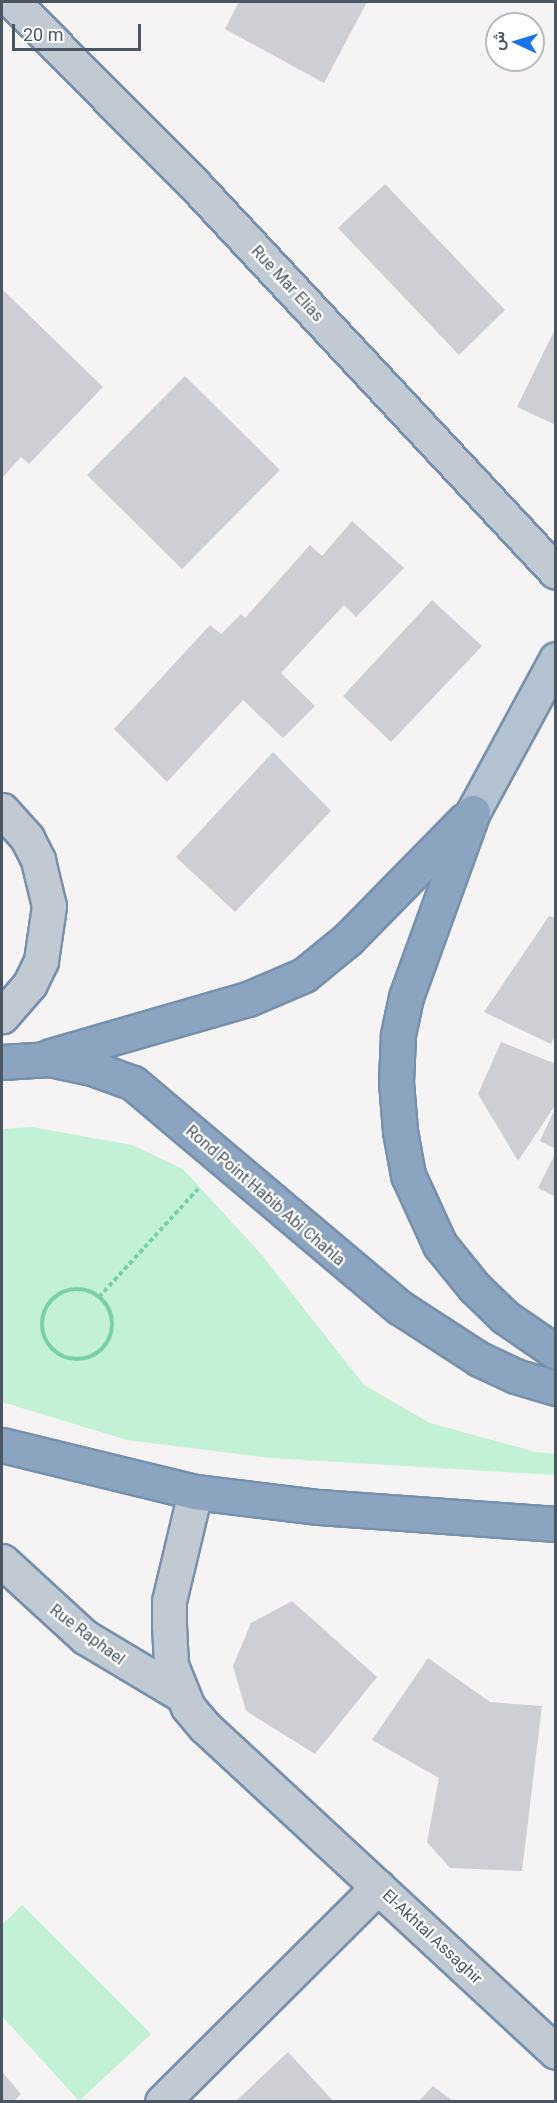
<!DOCTYPE html>
<html>
<head>
<meta charset="utf-8">
<style>
	body { margin:0 }
	#map { position:relative; width:557px; height:2103px; overflow:hidden; background:#f5f3f3; font-family:Roboto,Vazirmatn,sans-serif }
	div>[style] { position:absolute }
	.green>* { inset:0; background:#c3f1d5 }
	.building>* { inset:0; background:#cdcfd5 }
	.path>* { height:4px; margin-top:-2px; transform-origin:0; background:repeating-linear-gradient(90deg,#7ad0a6 0 4.5px,transparent 0 7.5px) }
	.path>.ring { margin:-2px; padding:0; box-sizing:content-box; background:none; border:4px solid #7ad0a6; border-radius:50% }
	.roads { filter:drop-shadow(2px 0 #7690ad) drop-shadow(-2px 0 #7690ad) drop-shadow(0 2px #7690ad) drop-shadow(0 -2px #7690ad) }
	.minor>* { height:33px; margin:-16.5px; padding:0 16.5px; transform-origin:16.5px; border-radius:16.5px; background:#c1cad2 }
	.major>* { height:33px; margin:-16.5px; padding:0 16.5px; transform-origin:16.5px; border-radius:16.5px; background:#b3c2d1 }
	.highway>* { height:33px; margin:-16.5px; padding:0 16.5px; transform-origin:16.5px; border-radius:16.5px; background:#8ba5c1 }
	span { translate:-50% -50%; white-space:nowrap; text-align:center; line-height:1.15; -webkit-text-stroke:4.5px #fff; paint-order:stroke }
	.street-label { font-size:16px; color:#4a5661 }
	.frame { position:absolute; inset:0; border:3px solid #4a5661; pointer-events:none }
	.north { position:absolute; left:485px; top:12px; width:60px; height:60px; box-sizing:border-box; background:#fff; border:2px solid #b7bbc0; border-radius:50%; rotate:274deg; font-size:16px; font-weight:700; line-height:24px; text-align:center; color:#4a5661 }
	.north::after { content:''; display:block; margin:auto; width:21px; height:27px; background:#1a73e8; clip-path:polygon(50% 0,100% 100%,50% 72%,0 100%) }
	.scale { position:absolute; left:12px; top:24px; width:129px; height:27px; box-sizing:border-box; border:3px solid #4a5661; border-top:0; padding-left:8px; font-size:18px; line-height:21px; white-space:nowrap; color:#4a5661; -webkit-text-stroke:4px #fff; paint-order:stroke }
</style>
</head>
<body>
<div id="map">
	<div class="green">
		<div style="clip-path:polygon(32px 1127px,132px 1145px,183px 1169px,261px 1254px,364px 1385px,430px 1423px,536px 1452px,555px 1454px,555px 1475px,271px 1458px,127px 1440px,2px 1402px,2px 1129px)"></div>
		<div style="clip-path:polygon(22px 1905px,151px 2034px,79px 2101px,2px 2016px,2px 1925px)"></div>
	</div>
	<div class="building">
		<div style="clip-path:polygon(239px 2px,367px 2px,324px 83px,225px 29px)"></div>
		<div style="clip-path:polygon(385px 184px,505px 310px,459px 355px,338px 228px)"></div>
		<div style="clip-path:polygon(3px 290px,103px 387px,29px 464px,21px 457px,2px 478px)"></div>
		<div style="clip-path:polygon(556px 327px,556px 425px,517px 407px)"></div>
		<div style="clip-path:polygon(185px 376px,280px 470px,182px 569px,87px 475px)"></div>
		<div style="clip-path:polygon(352px 521px,404px 568px,356px 617px,344px 605px,281px 673px,315px 706px,283px 738px,243px 700px,167px 782px,114px 729px,210px 625px,221px 634px,241px 614px,245px 618px,310px 545px,322px 556px)"></div>
		<div style="clip-path:polygon(432px 600px,482px 646px,391px 742px,343px 696px)"></div>
		<div style="clip-path:polygon(273px 752px,331px 811px,235px 912px,176px 857px)"></div>
		<div style="clip-path:polygon(549px 916px,556px 918px,556px 1033px,551px 1044px,484px 1012px)"></div>
		<div style="clip-path:polygon(501px 1042px,556px 1064px,556px 1104px,518px 1161px,478px 1094px)"></div>
		<div style="clip-path:polygon(556px 1106px,556px 1149px,540px 1141px)"></div>
		<div style="clip-path:polygon(556px 1152px,556px 1197px,538px 1188px)"></div>
		<div style="clip-path:polygon(292px 1601px,377px 1677px,315px 1754px,246px 1711px,233px 1666px,251px 1623px)"></div>
		<div style="clip-path:polygon(428px 1658px,490px 1702px,542px 1706px,522px 1871px,450px 1868px,427px 1842px,439px 1778px,372px 1740px)"></div>
		<div style="clip-path:polygon(288px 2052px,334px 2102px,235px 2102px)"></div>
		<div style="clip-path:polygon(2px 2072px,21px 2094px,13px 2102px,2px 2102px)"></div>
		<div style="clip-path:polygon(433px 2086px,454px 2102px,418px 2102px)"></div>
	</div>
	<div class="path">
		<div class="ring" style="left:42px;top:1289px;width:66px;height:66px"></div>
		<div style="left:99px;top:1297px;width:148px;rotate:-47.5deg"></div>
	</div>
	<div class="roads">
		<div class="minor">
			<div style="left:13px;top:2px;width:254px;rotate:45.2deg"></div>
			<div style="left:192px;top:182px;width:533px;rotate:46.97deg"></div>
			<div style="left:2px;top:810px;width:38px;rotate:48deg"></div>
			<div style="left:27px;top:838px;width:25px;rotate:63deg"></div>
			<div style="left:38px;top:860px;width:47px;rotate:76.6deg"></div>
			<div style="left:49px;top:906px;width:56px;rotate:98.3deg"></div>
			<div style="left:41px;top:961px;width:25px;rotate:116deg"></div>
			<div style="left:30px;top:984px;width:43px;rotate:131.2deg"></div>
			<div style="left:195px;top:1492px;width:112px;rotate:103.4deg"></div>
			<div style="left:169px;top:1601px;width:24px;rotate:90deg"></div>
			<div style="left:169px;top:1625px;width:40px;rotate:87.1deg"></div>
			<div style="left:171px;top:1665px;width:45px;rotate:68deg"></div>
			<div style="left:188px;top:1707px;width:26px;rotate:50deg"></div>
			<div style="left:205px;top:1727px;width:478px;rotate:42.8deg"></div>
			<div style="left:2px;top:1561px;width:113px;rotate:42.5deg"></div>
			<div style="left:85px;top:1637px;width:113px;rotate:30.9deg"></div>
			<div style="left:162px;top:2102px;width:305px;rotate:-44.9deg"></div>
		</div>
		<div class="major">
			<div style="left:473px;top:812px;width:174px;rotate:-61.5deg"></div>
		</div>
		<div class="highway">
			<div style="left:473px;top:812px;width:197px;rotate:109.9deg"></div>
			<div style="left:406px;top:997px;width:40px;rotate:102deg"></div>
			<div style="left:398px;top:1036px;width:46px;rotate:92.5deg"></div>
			<div style="left:396px;top:1082px;width:49px;rotate:85.3deg"></div>
			<div style="left:400px;top:1131px;width:45px;rotate:79.7deg"></div>
			<div style="left:408px;top:1175px;width:77px;rotate:65.4deg"></div>
			<div style="left:440px;top:1245px;width:54px;rotate:51deg"></div>
			<div style="left:474px;top:1287px;width:43px;rotate:44.1deg"></div>
			<div style="left:505px;top:1317px;width:62px;rotate:34.5deg"></div>
			<div style="left:50px;top:1056px;width:206px;rotate:-16.1deg"></div>
			<div style="left:248px;top:999px;width:61px;rotate:-23.2deg"></div>
			<div style="left:304px;top:975px;width:57px;rotate:-39.3deg"></div>
			<div style="left:348px;top:939px;width:167px;rotate:-45.5deg"></div>
			<div style="left:2px;top:1062px;width:48px;rotate:-3.6deg"></div>
			<div style="left:50px;top:1059px;width:43px;rotate:12.1deg"></div>
			<div style="left:92px;top:1068px;width:44px;rotate:20.1deg"></div>
			<div style="left:133px;top:1083px;width:348px;rotate:40.1deg"></div>
			<div style="left:399px;top:1307px;width:95px;rotate:33deg"></div>
			<div style="left:479px;top:1359px;width:40px;rotate:25deg"></div>
			<div style="left:515px;top:1376px;width:43px;rotate:16.3deg"></div>
			<div style="left:2px;top:1445px;width:199px;rotate:13.7deg"></div>
			<div style="left:195px;top:1492px;width:125px;rotate:6.9deg"></div>
			<div style="left:319px;top:1507px;width:238px;rotate:4.1deg"></div>
		</div>
	</div>
	<div class="street-label">
		<span style="left:287px;top:284px;rotate:47deg">Rue Mar Elias</span>
		<span style="left:265px;top:1196px;rotate:41deg">Rond Point Habib Abi Chahla</span>
		<span style="left:87px;top:1635px;rotate:37deg">Rue Raphael</span>
		<span style="left:432px;top:1937px;rotate:43deg">El-Akhtal Assaghir</span>
	</div>
	<div class="frame"></div>
	<div class="north">ش</div>
	<div class="scale">20 m</div>
</div>
</body>
</html>
